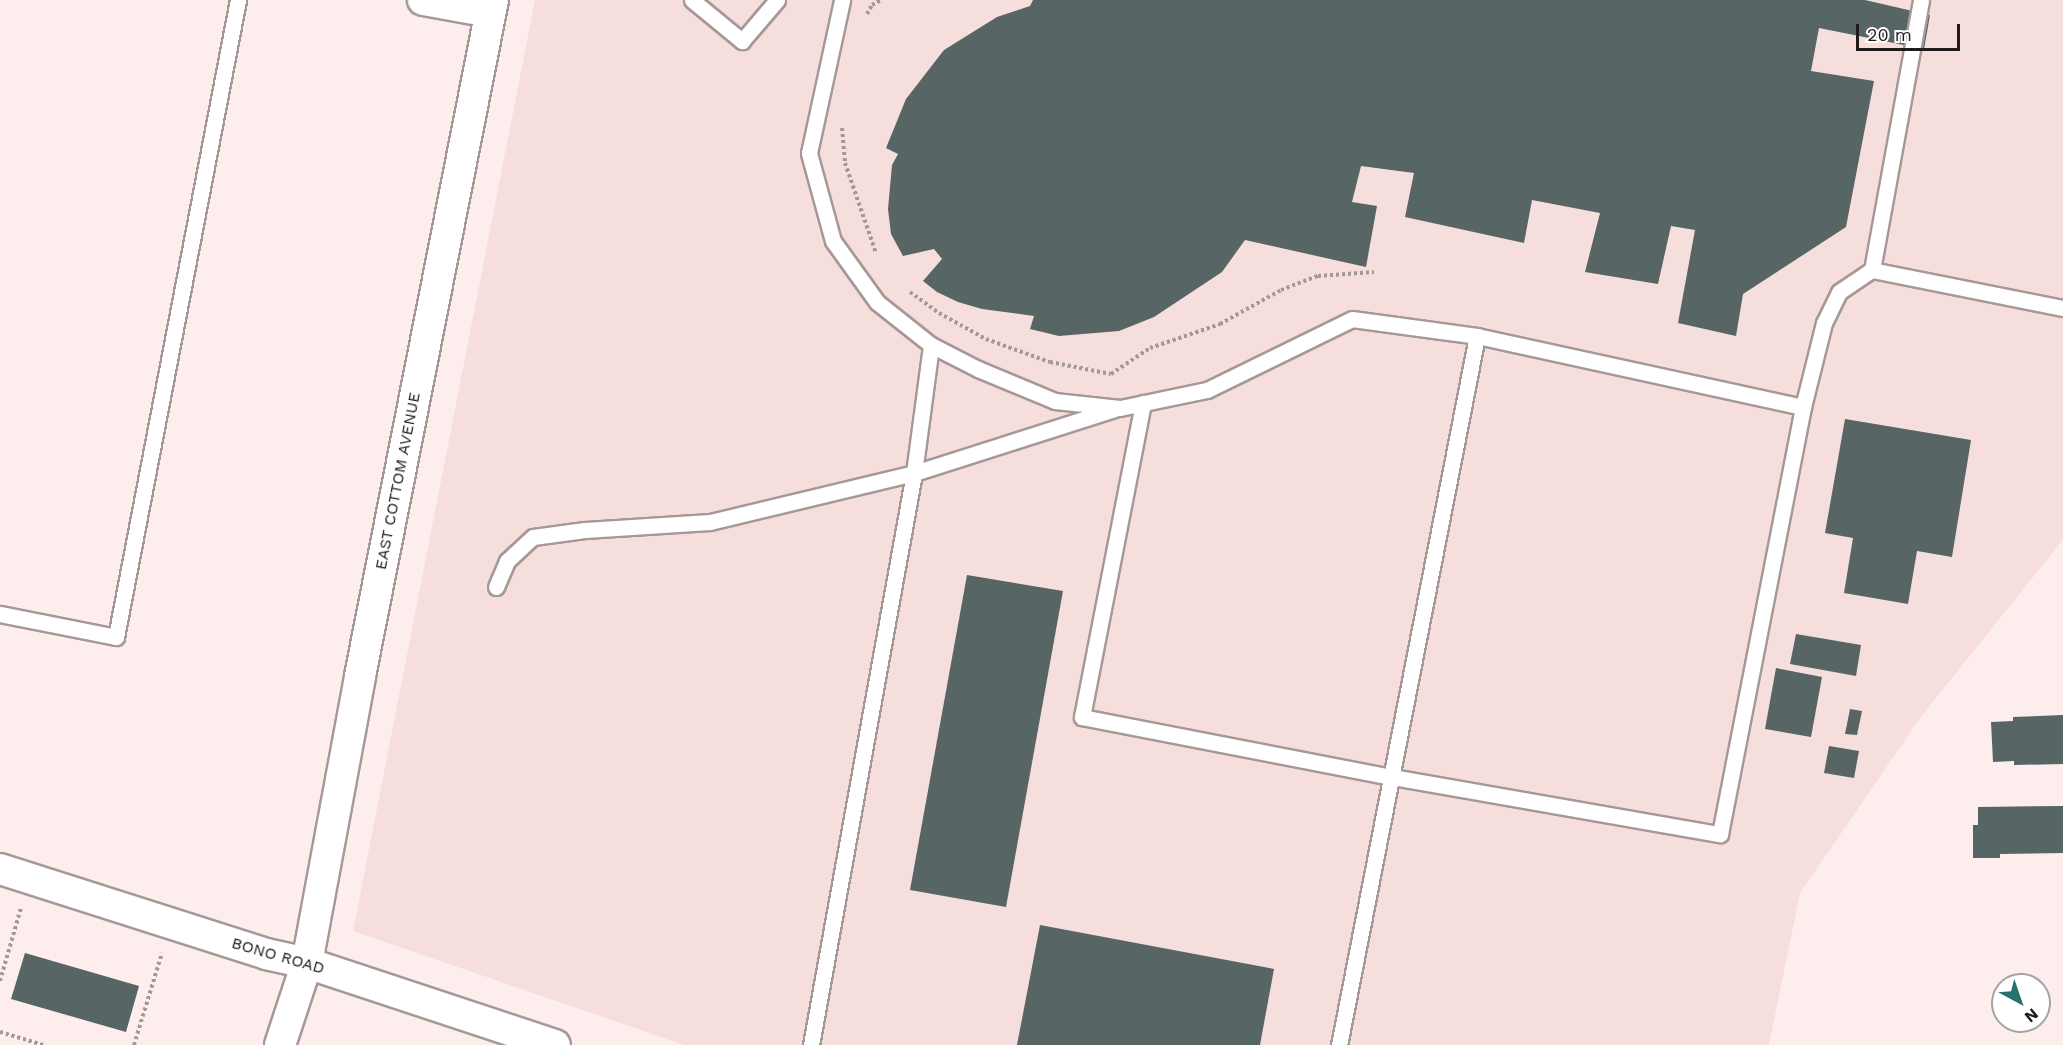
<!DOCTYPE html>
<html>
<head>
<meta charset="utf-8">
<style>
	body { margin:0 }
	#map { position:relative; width:2063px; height:1045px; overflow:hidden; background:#fdeeed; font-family:"Work Sans",sans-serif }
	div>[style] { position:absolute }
	.built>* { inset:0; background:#f6dedd }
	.building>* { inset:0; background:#576565 }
	.path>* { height:4px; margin-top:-2px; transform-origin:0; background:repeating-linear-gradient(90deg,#a39897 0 3px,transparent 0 6px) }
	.roads { filter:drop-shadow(2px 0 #a69897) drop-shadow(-2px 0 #a69897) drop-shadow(0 2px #a69897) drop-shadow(0 -2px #a69897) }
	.service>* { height:15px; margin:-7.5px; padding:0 7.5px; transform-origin:7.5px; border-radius:7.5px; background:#fff }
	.minor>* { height:30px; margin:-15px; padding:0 15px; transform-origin:15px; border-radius:15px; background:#fff }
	span { translate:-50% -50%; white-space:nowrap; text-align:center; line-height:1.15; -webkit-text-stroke:6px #fff; paint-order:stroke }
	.street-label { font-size:16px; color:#201b1a }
	.north { position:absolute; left:1991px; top:973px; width:60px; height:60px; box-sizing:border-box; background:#fff; border:2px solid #a6a4a3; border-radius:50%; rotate:140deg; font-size:16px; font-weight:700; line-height:24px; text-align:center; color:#201b1a }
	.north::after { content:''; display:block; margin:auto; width:21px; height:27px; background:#267172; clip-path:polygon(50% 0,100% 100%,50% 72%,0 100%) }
	.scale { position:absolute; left:1856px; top:24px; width:104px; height:27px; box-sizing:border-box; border:3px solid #201b1a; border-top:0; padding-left:8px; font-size:18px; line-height:21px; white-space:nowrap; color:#201b1a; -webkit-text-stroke:4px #fff; paint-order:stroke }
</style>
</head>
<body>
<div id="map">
	<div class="built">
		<div style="clip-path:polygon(535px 0,2063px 0,2063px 540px,1923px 714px,1800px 893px,1769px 1045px,684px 1045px,353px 931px)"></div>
	</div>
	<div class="building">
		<div style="clip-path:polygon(1033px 0,1865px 0,1930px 15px,1924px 49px,1819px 28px,1811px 71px,1874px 81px,1846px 227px,1743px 294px,1736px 336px,1678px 323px,1695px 230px,1671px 226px,1658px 284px,1585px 272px,1600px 213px,1532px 200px,1524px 243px,1405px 217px,1414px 173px,1361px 166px,1352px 202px,1377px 206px,1366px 267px,1245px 240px,1222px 272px,1154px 317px,1119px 331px,1059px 336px,1030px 329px,1034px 316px,982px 309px,958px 302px,937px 292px,923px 281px,942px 259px,934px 249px,903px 256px,891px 234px,888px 209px,892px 165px,898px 154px,886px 148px,906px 99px,944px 50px,997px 17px,1030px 6px)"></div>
		<div style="clip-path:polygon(1845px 419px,1971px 440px,1952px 557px,1917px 551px,1908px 604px,1844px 593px,1853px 538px,1825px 533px)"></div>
		<div style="clip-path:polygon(967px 575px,1063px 591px,1006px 907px,910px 890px)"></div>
		<div style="clip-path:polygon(1796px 634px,1861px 645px,1856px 676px,1790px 664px)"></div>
		<div style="clip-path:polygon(1776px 668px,1822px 677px,1811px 737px,1765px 729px)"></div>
		<div style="clip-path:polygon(1850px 709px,1862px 711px,1857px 735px,1845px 734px)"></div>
		<div style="clip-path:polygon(2063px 715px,2063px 764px,2014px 765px,2014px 761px,1993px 762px,1991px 722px,2013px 721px,2013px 717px)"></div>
		<div style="clip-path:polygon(1829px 746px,1859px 751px,1854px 778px,1824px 773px)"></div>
		<div style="clip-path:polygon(2063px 806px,2063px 853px,2000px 854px,2000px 858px,1973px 858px,1973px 825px,1978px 825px,1978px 807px)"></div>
		<div style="clip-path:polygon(1040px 925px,1274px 969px,1260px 1045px,1017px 1045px)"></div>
		<div style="clip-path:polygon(25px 953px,139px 986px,126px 1032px,11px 999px)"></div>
	</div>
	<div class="path">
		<div style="left:867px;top:14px;width:10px;rotate:-61deg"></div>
		<div style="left:872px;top:5px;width:10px;rotate:-29deg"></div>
		<div style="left:842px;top:128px;width:35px;rotate:85deg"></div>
		<div style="left:845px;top:163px;width:95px;rotate:71deg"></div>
		<div style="left:910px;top:292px;width:36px;rotate:36deg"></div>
		<div style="left:939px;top:313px;width:54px;rotate:29deg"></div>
		<div style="left:986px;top:339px;width:68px;rotate:19.8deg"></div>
		<div style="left:1050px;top:362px;width:62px;rotate:11.1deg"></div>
		<div style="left:1111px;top:374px;width:47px;rotate:-33.7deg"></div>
		<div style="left:1150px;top:348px;width:74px;rotate:-18.9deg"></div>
		<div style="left:1220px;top:324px;width:70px;rotate:-29.1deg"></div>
		<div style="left:1281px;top:290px;width:40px;rotate:-21deg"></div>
		<div style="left:1318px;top:276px;width:56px;rotate:-4.1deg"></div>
		<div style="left:0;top:981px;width:76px;rotate:-74deg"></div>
		<div style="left:0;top:1032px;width:45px;rotate:16.8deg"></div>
		<div style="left:134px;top:1045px;width:96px;rotate:-73.1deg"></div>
	</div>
	<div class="roads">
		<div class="service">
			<div style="left:692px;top:0;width:65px;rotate:39.4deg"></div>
			<div style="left:742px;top:41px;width:54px;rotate:-49.5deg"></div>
			<div style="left:1872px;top:270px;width:274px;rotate:-79.7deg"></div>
			<div style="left:1477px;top:336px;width:334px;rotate:12.3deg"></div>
			<div style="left:1803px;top:407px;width:87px;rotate:-76deg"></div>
			<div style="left:1824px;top:323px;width:34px;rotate:-64deg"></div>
			<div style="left:1839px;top:292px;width:40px;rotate:-34deg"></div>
			<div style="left:1872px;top:270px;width:195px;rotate:11.3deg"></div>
			<div style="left:931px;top:345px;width:53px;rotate:27.1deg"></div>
			<div style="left:978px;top:369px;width:83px;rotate:22.6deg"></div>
			<div style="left:1055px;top:401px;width:65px;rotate:6.1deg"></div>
			<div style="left:1120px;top:408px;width:89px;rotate:-11.7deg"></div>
			<div style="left:1207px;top:390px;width:161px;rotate:-26.1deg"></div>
			<div style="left:1352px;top:319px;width:126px;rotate:7.7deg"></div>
			<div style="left:1477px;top:336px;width:722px;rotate:101.01deg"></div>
			<div style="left:1143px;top:403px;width:320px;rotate:101deg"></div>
			<div style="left:1082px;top:717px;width:316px;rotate:11deg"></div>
			<div style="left:1392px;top:777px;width:333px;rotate:9.9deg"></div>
			<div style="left:1720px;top:834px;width:435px;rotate:-79deg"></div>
			<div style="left:496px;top:587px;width:28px;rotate:-67deg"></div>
			<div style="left:507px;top:561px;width:35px;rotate:-43deg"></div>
			<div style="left:533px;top:537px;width:52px;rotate:-7.7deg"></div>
			<div style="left:585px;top:530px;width:125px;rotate:-3.7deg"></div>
			<div style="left:710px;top:522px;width:210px;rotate:-13.5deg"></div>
			<div style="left:914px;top:473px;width:211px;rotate:-17.7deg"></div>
			<div style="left:0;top:614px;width:118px;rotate:11.2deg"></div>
			<div style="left:116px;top:637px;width:649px;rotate:-79.16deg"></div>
			<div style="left:811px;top:1045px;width:581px;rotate:-79.79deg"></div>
			<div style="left:914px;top:473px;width:129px;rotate:-82.4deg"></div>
			<div style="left:931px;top:345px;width:69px;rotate:-141.5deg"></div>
			<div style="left:877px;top:302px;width:75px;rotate:-125.8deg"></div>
			<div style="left:833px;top:241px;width:91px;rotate:-105.3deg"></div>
			<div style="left:809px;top:153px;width:157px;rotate:-77.8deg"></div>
		</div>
		<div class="minor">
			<div style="left:423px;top:0;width:68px;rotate:10.2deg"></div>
			<div style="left:0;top:869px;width:279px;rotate:17.7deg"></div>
			<div style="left:266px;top:954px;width:42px;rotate:12.4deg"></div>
			<div style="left:307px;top:963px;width:261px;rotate:18.3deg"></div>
			<div style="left:280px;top:1045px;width:86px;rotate:-71.8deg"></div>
			<div style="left:307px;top:963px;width:292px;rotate:-79.5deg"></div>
			<div style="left:360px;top:676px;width:689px;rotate:-78.87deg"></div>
		</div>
	</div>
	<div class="street-label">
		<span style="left:398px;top:481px;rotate:-79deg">EAST COTTOM AVENUE</span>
		<span style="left:278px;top:956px;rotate:16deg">BONO ROAD</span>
	</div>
	<div class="north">N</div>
	<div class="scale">20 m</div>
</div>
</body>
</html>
